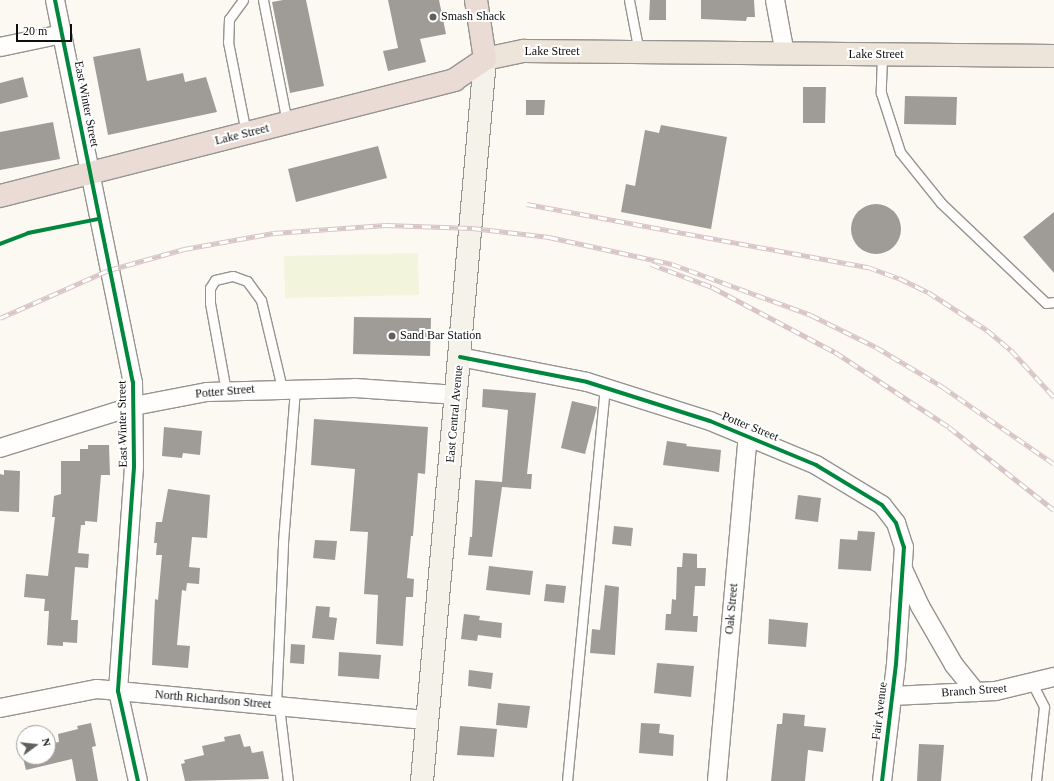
<!DOCTYPE html>
<html>
<head>
<meta charset="utf-8">
<style>
	body { margin:0 }
	#map { position:relative; width:1054px; height:781px; overflow:hidden; background:#fcf9f2; font-family:"Times New Roman",serif }
	div>[style] { position:absolute }
	.pitch>* { inset:0; background:#f2f5dc }
	.building>* { inset:0; background:#9f9c98 }
	.round { border-radius:50% }
	.roads { filter:drop-shadow(1px 0 #959491) drop-shadow(-1px 0 #959491) drop-shadow(0 1px #959491) drop-shadow(0 -1px #959491) }
	.lane>* { height:9px; margin:-4.5px; padding:0 4.5px; transform-origin:4.5px; border-radius:4.5px; background:#fffefd }
	.street>* { height:18px; margin:-9px; padding:0 9px; transform-origin:9px; border-radius:9px; background:#fffefd }
	.secondary>* { height:22px; margin:-11px; padding:0 11px; transform-origin:11px; border-radius:11px; background:#f5f2ea }
	.primary>* { height:22px; margin:-11px; padding:0 11px; transform-origin:11px; border-radius:11px; background:#ede5d9 }
	.highway>* { height:22px; margin:-11px; padding:0 11px; transform-origin:11px; border-radius:11px; background:#eadcd5 }
	.rail>* { height:4.5px; margin-top:-2.25px; transform-origin:0; background:repeating-linear-gradient(90deg,#fff 0 9px,#d8c5c8 0 18px); box-sizing:border-box; border-block:1px solid #d8c5c8 }
	.cycleway>* { height:4px; margin:-2px; padding:0 2px; transform-origin:2px; border-radius:2px; background:#00873e }
	.dots>* { width:11px; height:11px; translate:-50% -50%; box-sizing:border-box; border:2px solid #fff; border-radius:50% }
	span { translate:-50% -50%; white-space:nowrap; text-align:center; line-height:1.15; -webkit-text-stroke:4px #fff; paint-order:stroke }
	.poi-label { font-size:12px; color:#0e0e0e }
	.left { translate:0 -50%; text-align:left }
	.street-label { font-size:12px; color:#0e0e0e }
	.north { position:absolute; left:16px; top:725px; width:40px; height:40px; box-sizing:border-box; background:#fff; border:1px solid #9f9f9f; border-radius:50%; rotate:75deg; font-size:11px; font-weight:700; line-height:16px; text-align:center; color:#0e0e0e }
	.north::after { content:''; display:block; margin:auto; width:14px; height:18px; background:#61605e; clip-path:polygon(50% 0,100% 100%,50% 72%,0 100%) }
	.scale { position:absolute; left:16px; top:24px; width:56px; height:18px; box-sizing:border-box; border:2px solid #0e0e0e; border-top:0; padding-left:5px; font-size:12px; line-height:14px; white-space:nowrap; color:#0e0e0e; -webkit-text-stroke:3px #fff; paint-order:stroke }
</style>
</head>
<body>
<div id="map">
	<div class="pitch">
		<div style="clip-path:polygon(418px 253px,419px 295px,285px 298px,284px 256px)"></div>
	</div>
	<div class="building">
		<div style="clip-path:polygon(283px 0,306px 0,324px 86px,290px 93px,272px 2px)"></div>
		<div style="clip-path:polygon(388px 0,439px 0,446px 34px,420px 39px,426px 62px,388px 71px,383px 51px,398px 48px)"></div>
		<div style="clip-path:polygon(650px 0,666px 0,666px 20px,649px 20px)"></div>
		<div style="clip-path:polygon(701px 0,754px 0,755px 17px,747px 17px,746px 21px,701px 19px)"></div>
		<div style="clip-path:polygon(140px 48px,147px 81px,183px 73px,185px 82px,206px 77px,217px 112px,108px 135px,93px 57px)"></div>
		<div style="clip-path:polygon(23px 77px,28px 97px,0 104px,0 83px)"></div>
		<div style="clip-path:polygon(803px 87px,826px 87px,825px 123px,803px 123px)"></div>
		<div style="clip-path:polygon(905px 96px,957px 97px,956px 125px,904px 124px)"></div>
		<div style="clip-path:polygon(526px 100px,545px 100px,544px 115px,526px 115px)"></div>
		<div style="clip-path:polygon(53px 122px,60px 159px,0 170px,0 132px)"></div>
		<div style="clip-path:polygon(661px 125px,727px 137px,711px 229px,621px 212px,626px 184px,635px 186px,645px 130px,659px 133px)"></div>
		<div style="clip-path:polygon(378px 146px,387px 178px,296px 202px,288px 169px)"></div>
		<div class="round" style="left:851px;top:204px;width:50px;height:50px"></div>
		<div style="clip-path:polygon(1054px 212px,1054px 273px,1023px 237px)"></div>
		<div style="clip-path:polygon(354px 317px,431px 318px,430px 356px,353px 354px)"></div>
		<div style="clip-path:polygon(483px 389px,536px 393px,527px 474px,532px 474px,531px 489px,502px 487px,492px 557px,468px 555px,470px 537px,472px 537px,475px 480px,502px 482px,508px 410px,482px 407px)"></div>
		<div style="clip-path:polygon(572px 401px,597px 407px,585px 454px,561px 448px)"></div>
		<div style="clip-path:polygon(314px 419px,428px 427px,425px 474px,418px 473px,413px 536px,411px 536px,407px 578px,414px 579px,413px 597px,406px 597px,403px 646px,376px 644px,378px 595px,364px 594px,368px 532px,350px 531px,355px 469px,311px 465px)"></div>
		<div style="clip-path:polygon(164px 427px,202px 431px,200px 455px,183px 453px,182px 458px,162px 456px)"></div>
		<div style="clip-path:polygon(667px 441px,687px 444px,686px 446px,721px 450px,719px 472px,663px 465px)"></div>
		<div style="clip-path:polygon(88px 445px,109px 445px,110px 475px,101px 475px,97px 522px,85px 521px,85px 525px,81px 525px,78px 553px,89px 554px,88px 568px,75px 567px,71px 620px,78px 620px,77px 643px,63px 642px,63px 646px,47px 645px,49px 611px,44px 611px,45px 599px,24px 597px,26px 574px,48px 576px,55px 517px,52px 517px,54px 496px,61px 494px,61px 461px,80px 461px,80px 449px,88px 449px)"></div>
		<div style="clip-path:polygon(4px 470px,20px 471px,19px 512px,0 511px,0 474px,4px 475px)"></div>
		<div style="clip-path:polygon(168px 489px,210px 495px,207px 538px,192px 537px,189px 567px,200px 568px,199px 584px,187px 583px,186px 591px,182px 590px,177px 645px,190px 646px,188px 668px,152px 665px,155px 599px,158px 600px,162px 555px,156px 555px,157px 543px,154px 543px,156px 522px,162px 522px)"></div>
		<div style="clip-path:polygon(798px 495px,821px 498px,818px 522px,795px 519px)"></div>
		<div style="clip-path:polygon(614px 526px,633px 528px,631px 546px,612px 544px)"></div>
		<div style="clip-path:polygon(858px 531px,875px 532px,871px 571px,838px 569px,840px 539px,857px 540px)"></div>
		<div style="clip-path:polygon(315px 540px,337px 541px,335px 560px,313px 558px)"></div>
		<div style="clip-path:polygon(683px 553px,697px 554px,697px 568px,706px 568px,705px 586px,695px 586px,693px 616px,698px 616px,697px 632px,665px 630px,666px 614px,671px 614px,672px 599px,676px 600px,677px 567px,682px 567px)"></div>
		<div style="clip-path:polygon(489px 566px,533px 571px,530px 595px,486px 590px)"></div>
		<div style="clip-path:polygon(546px 584px,566px 586px,564px 603px,544px 601px)"></div>
		<div style="clip-path:polygon(605px 585px,619px 587px,615px 655px,590px 653px,592px 629px,600px 630px)"></div>
		<div style="clip-path:polygon(316px 606px,330px 607px,329px 617px,337px 618px,334px 640px,312px 638px)"></div>
		<div style="clip-path:polygon(464px 614px,480px 616px,479px 620px,502px 623px,501px 638px,478px 635px,477px 641px,461px 639px)"></div>
		<div style="clip-path:polygon(769px 619px,808px 623px,806px 647px,768px 644px)"></div>
		<div style="clip-path:polygon(291px 644px,305px 645px,304px 664px,290px 663px)"></div>
		<div style="clip-path:polygon(339px 652px,381px 655px,379px 679px,338px 676px)"></div>
		<div style="clip-path:polygon(657px 663px,694px 666px,691px 697px,654px 693px)"></div>
		<div style="clip-path:polygon(469px 670px,493px 673px,491px 689px,468px 686px)"></div>
		<div style="clip-path:polygon(498px 703px,530px 706px,527px 728px,496px 725px)"></div>
		<div style="clip-path:polygon(783px 713px,805px 715px,804px 726px,826px 728px,823px 752px,808px 750px,805px 781px,771px 781px,777px 724px,782px 724px)"></div>
		<div style="clip-path:polygon(91px 723px,96px 746px,92px 747px,98px 781px,76px 781px,72px 759px,26px 770px,21px 750px,24px 749px,24px 757px,48px 757px,48px 744px,59px 742px,58px 734px,78px 729px,77px 726px)"></div>
		<div style="clip-path:polygon(641px 723px,660px 724px,659px 733px,674px 735px,673px 756px,639px 753px)"></div>
		<div style="clip-path:polygon(460px 726px,497px 729px,494px 757px,457px 755px)"></div>
		<div style="clip-path:polygon(240px 734px,244px 747px,250px 746px,252px 753px,263px 751px,269px 779px,185px 781px,181px 764px,185px 763px,184px 760px,204px 755px,202px 746px,225px 741px,224px 737px)"></div>
		<div style="clip-path:polygon(919px 744px,944px 745px,941px 781px,917px 781px)"></div>
	</div>
	<div class="roads">
		<div class="lane">
			<div style="left:243px;top:0;width:24px;rotate:126deg"></div>
			<div style="left:229px;top:19px;width:23px;rotate:92deg"></div>
			<div style="left:228px;top:42px;width:93px;rotate:78.8deg"></div>
			<div style="left:263px;top:0;width:124px;rotate:78.9deg"></div>
			<div style="left:629px;top:0;width:53px;rotate:79.1deg"></div>
			<div style="left:882px;top:55px;width:38px;rotate:92deg"></div>
			<div style="left:881px;top:93px;width:62px;rotate:72.1deg"></div>
			<div style="left:900px;top:152px;width:65px;rotate:51.2deg"></div>
			<div style="left:941px;top:203px;width:145px;rotate:43.6deg"></div>
			<div style="left:1046px;top:303px;width:8px;rotate:-7deg"></div>
			<div style="left:226px;top:391px;width:89px;rotate:-100.3deg"></div>
			<div style="left:210px;top:303px;width:15px;rotate:-90deg"></div>
			<div style="left:210px;top:288px;width:9px;rotate:-58deg"></div>
			<div style="left:215px;top:280px;width:18px;rotate:-13deg"></div>
			<div style="left:233px;top:276px;width:15px;rotate:20deg"></div>
			<div style="left:247px;top:281px;width:24px;rotate:54deg"></div>
			<div style="left:261px;top:300px;width:90px;rotate:76.6deg"></div>
			<div style="left:1032px;top:683px;width:27px;rotate:63deg"></div>
			<div style="left:1044px;top:707px;width:74px;rotate:96.2deg"></div>
			<div style="left:276px;top:705px;width:163px;rotate:-87.5deg"></div>
			<div style="left:283px;top:542px;width:154px;rotate:-85.5deg"></div>
			<div style="left:279px;top:706px;width:76px;rotate:83.2deg"></div>
			<div style="left:567px;top:781px;width:397px;rotate:-84.5deg"></div>
		</div>
		<div class="street">
			<div style="left:55px;top:0;width:390px;rotate:78.5deg"></div>
			<div style="left:133px;top:382px;width:85px;rotate:89.3deg"></div>
			<div style="left:134px;top:467px;width:225px;rotate:94.1deg"></div>
			<div style="left:118px;top:691px;width:92px;rotate:77.5deg"></div>
			<div style="left:775px;top:0;width:55px;rotate:79.5deg"></div>
			<div style="left:0;top:47px;width:63px;rotate:-11.8deg"></div>
			<div style="left:460px;top:357px;width:129px;rotate:11.1deg"></div>
			<div style="left:587px;top:382px;width:129px;rotate:17.6deg"></div>
			<div style="left:710px;top:421px;width:115px;rotate:22.5deg"></div>
			<div style="left:816px;top:465px;width:77px;rotate:31.2deg"></div>
			<div style="left:882px;top:505px;width:23px;rotate:52deg"></div>
			<div style="left:896px;top:523px;width:25px;rotate:72deg"></div>
			<div style="left:904px;top:547px;width:117px;rotate:93.9deg"></div>
			<div style="left:896px;top:664px;width:118px;rotate:96.8deg"></div>
			<div style="left:0;top:448px;width:140px;rotate:-17.4deg"></div>
			<div style="left:134px;top:406px;width:74px;rotate:-10.9deg"></div>
			<div style="left:207px;top:392px;width:148px;rotate:-1.5deg"></div>
			<div style="left:355px;top:388px;width:102px;rotate:3.9deg"></div>
			<div style="left:903px;top:569px;width:41px;rotate:65.3deg"></div>
			<div style="left:920px;top:606px;width:68px;rotate:60deg"></div>
			<div style="left:954px;top:665px;width:35px;rotate:51deg"></div>
			<div style="left:892px;top:696px;width:104px;rotate:-2.8deg"></div>
			<div style="left:996px;top:691px;width:60px;rotate:-13.6deg"></div>
			<div style="left:0;top:708px;width:99px;rotate:-11.1deg"></div>
			<div style="left:97px;top:689px;width:332px;rotate:5.4deg"></div>
			<div style="left:717px;top:781px;width:345px;rotate:-84.9deg"></div>
		</div>
		<div class="secondary">
			<div style="left:422px;top:781px;width:725px;rotate:-85.01deg"></div>
		</div>
		<div class="primary">
			<div style="left:485px;top:59px;width:40px;rotate:-12deg"></div>
			<div style="left:524px;top:51px;width:530px;rotate:0.54deg"></div>
		</div>
		<div class="highway">
			<div style="left:0;top:196px;width:469px;rotate:-14.3deg"></div>
			<div style="left:454px;top:80px;width:37px;rotate:-34deg"></div>
			<div style="left:485px;top:59px;width:60px;rotate:-98.7deg"></div>
		</div>
	</div>
	<div class="rail">
		<div style="left:527px;top:204px;width:347px;rotate:10.5deg"></div>
		<div style="left:868px;top:267px;width:33px;rotate:20deg"></div>
		<div style="left:899px;top:278px;width:32px;rotate:26deg"></div>
		<div style="left:928px;top:292px;width:70px;rotate:32.8deg"></div>
		<div style="left:987px;top:330px;width:31px;rotate:40deg"></div>
		<div style="left:1011px;top:350px;width:64px;rotate:47.5deg"></div>
		<div style="left:651px;top:264px;width:65px;rotate:20.7deg"></div>
		<div style="left:712px;top:287px;width:139px;rotate:27.9deg"></div>
		<div style="left:835px;top:352px;width:136px;rotate:33.3deg"></div>
		<div style="left:949px;top:427px;width:134px;rotate:38.3deg"></div>
		<div style="left:0;top:318px;width:119px;rotate:-23.8deg"></div>
		<div style="left:109px;top:270px;width:78px;rotate:-15.6deg"></div>
		<div style="left:184px;top:249px;width:91px;rotate:-10.1deg"></div>
		<div style="left:274px;top:233px;width:112px;rotate:-4.1deg"></div>
		<div style="left:386px;top:225px;width:86px;rotate:2deg"></div>
		<div style="left:472px;top:228px;width:78px;rotate:6.7deg"></div>
		<div style="left:549px;top:237px;width:126px;rotate:12.4deg"></div>
		<div style="left:672px;top:264px;width:148px;rotate:20.1deg"></div>
		<div style="left:811px;top:315px;width:72px;rotate:26.2deg"></div>
		<div style="left:876px;top:347px;width:78px;rotate:30.8deg"></div>
		<div style="left:943px;top:387px;width:135px;rotate:34.7deg"></div>
	</div>
	<div class="cycleway">
		<div style="left:55px;top:0;width:390px;rotate:78.5deg"></div>
		<div style="left:133px;top:382px;width:85px;rotate:89.3deg"></div>
		<div style="left:134px;top:467px;width:225px;rotate:94.1deg"></div>
		<div style="left:118px;top:691px;width:92px;rotate:77.5deg"></div>
		<div style="left:0;top:244px;width:30px;rotate:-21deg"></div>
		<div style="left:28px;top:233px;width:71px;rotate:-11.3deg"></div>
		<div style="left:460px;top:357px;width:129px;rotate:11.1deg"></div>
		<div style="left:587px;top:382px;width:129px;rotate:17.6deg"></div>
		<div style="left:710px;top:421px;width:115px;rotate:22.5deg"></div>
		<div style="left:816px;top:465px;width:77px;rotate:31.2deg"></div>
		<div style="left:882px;top:505px;width:23px;rotate:52deg"></div>
		<div style="left:896px;top:523px;width:25px;rotate:72deg"></div>
		<div style="left:904px;top:547px;width:117px;rotate:93.9deg"></div>
		<div style="left:896px;top:664px;width:118px;rotate:96.8deg"></div>
	</div>
	<div class="dots">
		<div style="left:433px;top:17px;background:#61605e"></div>
		<div style="left:392px;top:336px;background:#61605e"></div>
	</div>
	<div class="poi-label">
		<span class="left" style="left:441px;top:17px">Smash Shack</span>
		<span class="left" style="left:400px;top:336px">Sand Bar Station</span>
	</div>
	<div class="street-label">
		<span style="left:552px;top:52px">Lake Street</span>
		<span style="left:876px;top:55px">Lake Street</span>
		<span style="left:86px;top:104px;rotate:79deg">East Winter Street</span>
		<span style="left:242px;top:135px;rotate:-14deg">Lake Street</span>
		<span style="left:225px;top:392px;rotate:-5deg">Potter Street</span>
		<span style="left:455px;top:414px;rotate:-85deg">East Central Avenue</span>
		<span style="left:123px;top:424px;rotate:-91deg">East Winter Street</span>
		<span style="left:750px;top:427px;rotate:22deg">Potter Street</span>
		<span style="left:732px;top:609px;rotate:-85deg">Oak Street</span>
		<span style="left:974px;top:691px;rotate:-4deg">Branch Street</span>
		<span style="left:213px;top:700px;rotate:5deg">North Richardson Street</span>
		<span style="left:880px;top:711px;rotate:-83deg">Fair Avenue</span>
	</div>
	<div class="north">N</div>
	<div class="scale">20 m</div>
</div>
</body>
</html>
